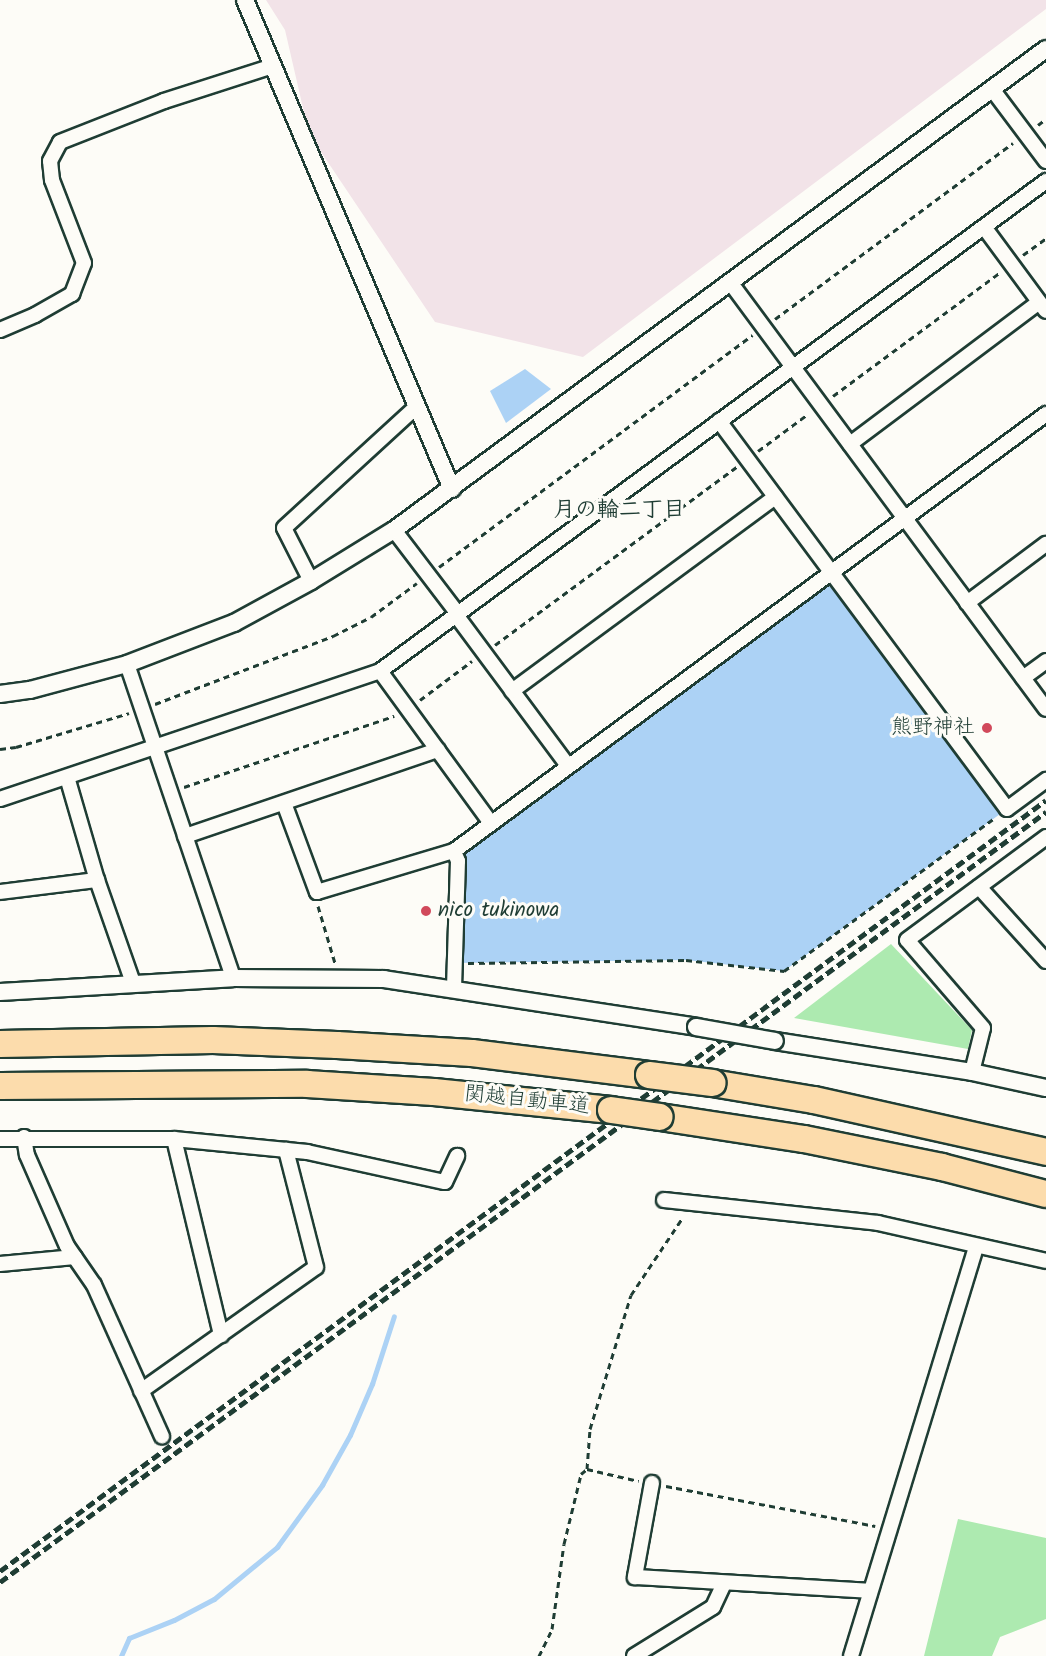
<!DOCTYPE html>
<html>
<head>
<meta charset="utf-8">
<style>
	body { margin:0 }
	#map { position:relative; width:1046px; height:1656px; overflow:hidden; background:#fdfcf7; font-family:Kalam,"Klee One",sans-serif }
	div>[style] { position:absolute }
	.built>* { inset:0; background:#f2e3e8 }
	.green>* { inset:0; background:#adeab0 }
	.water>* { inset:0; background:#acd2f5 }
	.stream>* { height:5px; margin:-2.5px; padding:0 2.5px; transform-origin:2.5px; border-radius:2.5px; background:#acd2f5 }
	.path>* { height:3px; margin-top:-1.5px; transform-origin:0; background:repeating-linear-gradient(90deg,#1f3d34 0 6px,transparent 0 10.5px) }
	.roads { filter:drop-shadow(2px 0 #1f3d34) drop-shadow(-2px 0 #1f3d34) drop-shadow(0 2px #1f3d34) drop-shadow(0 -2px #1f3d34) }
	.minor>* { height:14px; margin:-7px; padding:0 7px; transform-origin:7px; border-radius:7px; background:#fdfcf7 }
	.tertiary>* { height:16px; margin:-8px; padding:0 8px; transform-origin:8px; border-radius:8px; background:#fdfcf7 }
	.motorway>* { height:26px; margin:-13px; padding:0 13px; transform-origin:13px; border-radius:13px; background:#fcdcac }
	.rail>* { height:4.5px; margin-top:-2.25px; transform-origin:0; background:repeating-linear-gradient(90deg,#1f3d34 0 9px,transparent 0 13.5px) }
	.bridges { filter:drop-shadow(2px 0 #1f3d34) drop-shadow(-2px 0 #1f3d34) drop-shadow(0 2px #1f3d34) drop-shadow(0 -2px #1f3d34) }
	.tertiary-bridge>* { height:16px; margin:-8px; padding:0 8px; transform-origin:8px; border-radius:8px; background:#fdfcf7 }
	.motorway-bridge>* { height:26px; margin:-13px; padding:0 13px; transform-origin:13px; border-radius:13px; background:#fcdcac }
	.dots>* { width:16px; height:16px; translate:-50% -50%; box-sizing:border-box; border:3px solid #fdfcf7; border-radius:50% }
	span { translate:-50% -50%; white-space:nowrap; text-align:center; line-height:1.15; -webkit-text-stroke:6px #fdfcf7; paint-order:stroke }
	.poi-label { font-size:21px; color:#1f3d34 }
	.right { translate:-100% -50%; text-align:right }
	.left { translate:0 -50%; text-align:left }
	.street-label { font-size:21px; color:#1f3d34 }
	.neighbourhood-label { font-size:22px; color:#1f3d34; font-weight:700 }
</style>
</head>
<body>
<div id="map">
	<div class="built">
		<div style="clip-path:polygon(266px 0,1046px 0,1046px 9px,583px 357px,435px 322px,309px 134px,285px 30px)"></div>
	</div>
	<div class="green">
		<div style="clip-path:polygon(891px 944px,972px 1030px,968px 1049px,794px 1018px)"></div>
		<div style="clip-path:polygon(958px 1519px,1046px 1538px,1046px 1619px,1000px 1637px,992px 1656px,924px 1656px)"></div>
	</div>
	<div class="water">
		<div style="clip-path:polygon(525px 369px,551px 389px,506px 423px,490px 391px)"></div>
		<div style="clip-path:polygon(831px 572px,1007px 809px,784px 971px,686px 960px,454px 963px,454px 851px)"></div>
	</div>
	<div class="stream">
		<div style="left:121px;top:1656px;width:20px;rotate:-66deg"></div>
		<div style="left:129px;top:1638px;width:48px;rotate:-21.8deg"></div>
		<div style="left:174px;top:1620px;width:45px;rotate:-27.7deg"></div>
		<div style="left:214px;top:1599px;width:82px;rotate:-39.5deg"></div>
		<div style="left:277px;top:1547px;width:77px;rotate:-54deg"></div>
		<div style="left:322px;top:1485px;width:57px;rotate:-60.8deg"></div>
		<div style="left:350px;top:1435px;width:56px;rotate:-66.7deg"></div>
		<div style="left:372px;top:1384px;width:71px;rotate:-72.1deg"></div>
	</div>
	<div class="path">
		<div style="left:1038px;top:125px;width:10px;rotate:-37deg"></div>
		<div style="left:1023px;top:255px;width:29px;rotate:-36deg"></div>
		<div style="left:775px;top:319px;width:296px;rotate:-36.5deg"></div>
		<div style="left:833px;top:396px;width:207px;rotate:-36.5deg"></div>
		<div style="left:758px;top:451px;width:62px;rotate:-36.5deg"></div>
		<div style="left:439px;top:567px;width:390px;rotate:-36.5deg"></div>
		<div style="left:495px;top:645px;width:300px;rotate:-36.4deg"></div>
		<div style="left:420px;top:700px;width:65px;rotate:-36.9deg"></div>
		<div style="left:155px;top:704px;width:191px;rotate:-20.9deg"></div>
		<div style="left:333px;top:636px;width:42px;rotate:-26.6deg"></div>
		<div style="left:371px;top:617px;width:57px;rotate:-36.5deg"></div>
		<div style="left:0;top:749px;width:16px;rotate:-7deg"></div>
		<div style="left:16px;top:747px;width:118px;rotate:-16.7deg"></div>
		<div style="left:184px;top:787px;width:222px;rotate:-18.7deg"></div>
		<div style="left:318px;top:906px;width:59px;rotate:73.4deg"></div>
		<div style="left:468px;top:963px;width:218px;rotate:-0.8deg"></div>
		<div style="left:686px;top:960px;width:99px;rotate:6.4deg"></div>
		<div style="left:784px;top:971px;width:262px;rotate:-36deg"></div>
		<div style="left:587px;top:1469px;width:40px;rotate:-85.7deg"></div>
		<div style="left:590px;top:1429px;width:140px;rotate:-73deg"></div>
		<div style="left:631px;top:1295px;width:94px;rotate:-56.3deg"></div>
		<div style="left:666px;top:1486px;width:213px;rotate:10.8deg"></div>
		<div style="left:539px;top:1656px;width:30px;rotate:-64deg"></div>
		<div style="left:552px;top:1629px;width:86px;rotate:-82deg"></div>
		<div style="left:564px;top:1544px;width:72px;rotate:-76.3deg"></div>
		<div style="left:581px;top:1474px;width:8px;rotate:-40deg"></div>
		<div style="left:587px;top:1469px;width:53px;rotate:13deg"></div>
	</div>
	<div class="roads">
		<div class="minor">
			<div style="left:992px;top:89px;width:90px;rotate:53.1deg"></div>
			<div style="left:984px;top:227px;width:104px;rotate:53.6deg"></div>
			<div style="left:730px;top:282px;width:531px;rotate:53.5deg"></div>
			<div style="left:0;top:330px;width:38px;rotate:-23deg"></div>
			<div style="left:35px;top:315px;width:43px;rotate:-29.6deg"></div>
			<div style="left:72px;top:294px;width:33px;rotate:-69deg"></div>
			<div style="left:84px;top:263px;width:89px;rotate:-111.1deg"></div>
			<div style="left:52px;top:180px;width:19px;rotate:-96deg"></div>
			<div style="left:50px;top:161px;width:21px;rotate:-62deg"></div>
			<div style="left:60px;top:142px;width:112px;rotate:-21.5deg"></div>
			<div style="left:164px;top:101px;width:114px;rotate:-17.8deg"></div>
			<div style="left:719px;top:421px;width:483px;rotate:53.4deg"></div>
			<div style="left:1007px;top:809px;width:49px;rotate:-36.6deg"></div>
			<div style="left:850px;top:444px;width:236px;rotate:-36.9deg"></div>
			<div style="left:394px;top:530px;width:106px;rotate:52.7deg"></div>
			<div style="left:311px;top:581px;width:59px;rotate:-117deg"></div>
			<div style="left:284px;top:528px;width:180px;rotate:-42.5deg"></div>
			<div style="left:967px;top:603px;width:99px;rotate:-36.8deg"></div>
			<div style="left:456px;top:615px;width:188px;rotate:53.4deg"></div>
			<div style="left:127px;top:664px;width:331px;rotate:71.3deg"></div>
			<div style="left:380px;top:671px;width:188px;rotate:53.9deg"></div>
			<div style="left:1023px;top:678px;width:29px;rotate:-36deg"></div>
			<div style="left:512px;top:691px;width:327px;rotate:-36.4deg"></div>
			<div style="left:67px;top:777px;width:107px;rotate:73.8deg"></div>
			<div style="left:97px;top:880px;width:109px;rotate:70.7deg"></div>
			<div style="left:0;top:799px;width:401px;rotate:-18.6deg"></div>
			<div style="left:380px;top:671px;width:827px;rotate:-36.34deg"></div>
			<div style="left:284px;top:803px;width:95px;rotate:69.7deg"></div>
			<div style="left:317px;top:892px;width:143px;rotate:-16.7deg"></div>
			<div style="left:454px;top:851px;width:736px;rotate:-36.43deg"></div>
			<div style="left:185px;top:836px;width:267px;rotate:-18.8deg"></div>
			<div style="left:979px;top:887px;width:100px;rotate:47.8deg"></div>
			<div style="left:0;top:892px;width:98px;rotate:-7.1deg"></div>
			<div style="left:454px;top:988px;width:127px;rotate:-88.2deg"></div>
			<div style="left:458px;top:861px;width:11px;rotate:-112deg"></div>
			<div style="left:972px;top:1072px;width:45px;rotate:-76deg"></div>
			<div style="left:983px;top:1028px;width:116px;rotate:-130.8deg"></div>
			<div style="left:907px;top:940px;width:173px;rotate:-36.5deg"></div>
			<div style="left:24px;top:1137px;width:18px;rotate:81deg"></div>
			<div style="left:27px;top:1155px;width:99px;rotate:66.3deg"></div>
			<div style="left:67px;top:1246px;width:47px;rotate:55.3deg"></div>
			<div style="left:94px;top:1285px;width:166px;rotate:65.8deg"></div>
			<div style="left:0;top:1139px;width:174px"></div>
			<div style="left:174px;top:1139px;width:134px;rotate:5.6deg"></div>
			<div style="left:307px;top:1152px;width:141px;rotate:12.3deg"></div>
			<div style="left:445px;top:1182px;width:29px;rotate:-65deg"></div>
			<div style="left:174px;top:1139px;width:202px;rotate:76.5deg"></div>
			<div style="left:664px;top:1200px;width:215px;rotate:6.1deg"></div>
			<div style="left:878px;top:1223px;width:172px;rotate:12.7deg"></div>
			<div style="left:0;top:1264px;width:75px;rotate:-5.3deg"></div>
			<div style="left:141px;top:1391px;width:214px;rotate:-35.3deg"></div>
			<div style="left:316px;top:1267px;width:121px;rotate:-104.4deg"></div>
			<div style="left:652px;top:1483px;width:96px;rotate:100.3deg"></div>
			<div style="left:635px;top:1577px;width:235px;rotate:3.4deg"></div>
			<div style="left:634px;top:1656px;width:93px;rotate:-31.8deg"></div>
			<div style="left:713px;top:1607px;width:26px;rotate:-65deg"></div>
			<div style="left:851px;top:1656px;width:428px;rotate:-73deg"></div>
		</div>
		<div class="tertiary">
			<div style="left:245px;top:0;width:531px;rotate:67.06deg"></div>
			<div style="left:0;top:694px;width:30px;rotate:-8deg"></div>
			<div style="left:30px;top:690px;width:100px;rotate:-15deg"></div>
			<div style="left:127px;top:664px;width:115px;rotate:-21deg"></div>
			<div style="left:234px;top:623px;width:88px;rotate:-28.6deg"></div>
			<div style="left:311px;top:581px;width:97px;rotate:-31.6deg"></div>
			<div style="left:394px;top:530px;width:810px;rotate:-36.42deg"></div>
			<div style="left:0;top:992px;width:233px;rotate:-3.4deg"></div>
			<div style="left:233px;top:978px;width:151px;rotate:0.4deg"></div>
			<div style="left:384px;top:979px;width:316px;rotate:8.7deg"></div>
			<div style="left:775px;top:1041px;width:199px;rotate:8.9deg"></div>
			<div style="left:972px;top:1072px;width:76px;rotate:12.2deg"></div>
		</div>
		<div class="motorway">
			<div style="left:0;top:1044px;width:213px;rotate:-1.1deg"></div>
			<div style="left:213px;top:1040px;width:124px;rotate:2.3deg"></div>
			<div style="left:337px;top:1045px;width:135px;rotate:3.4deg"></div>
			<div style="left:472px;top:1053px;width:178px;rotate:7.1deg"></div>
			<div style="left:712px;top:1083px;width:103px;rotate:9.5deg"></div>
			<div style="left:814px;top:1100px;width:238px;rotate:12.6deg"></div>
			<div style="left:0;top:1086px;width:307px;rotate:-0.4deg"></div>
			<div style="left:307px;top:1084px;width:127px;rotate:3.6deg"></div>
			<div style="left:434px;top:1092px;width:178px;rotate:5.8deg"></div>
			<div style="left:660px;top:1117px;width:146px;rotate:8.7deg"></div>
			<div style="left:804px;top:1139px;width:141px;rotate:11.5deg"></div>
			<div style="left:942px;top:1167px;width:107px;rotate:14.6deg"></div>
		</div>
	</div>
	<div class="rail">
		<div style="left:0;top:1571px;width:1299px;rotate:-36.39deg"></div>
		<div style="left:0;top:1582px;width:1299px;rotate:-36.36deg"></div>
	</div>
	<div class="bridges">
		<div class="tertiary-bridge">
			<div style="left:696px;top:1027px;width:80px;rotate:10deg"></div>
		</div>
		<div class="motorway-bridge">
			<div style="left:649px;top:1075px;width:64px;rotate:7.2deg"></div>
			<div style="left:611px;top:1110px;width:49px;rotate:8.1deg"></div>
		</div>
	</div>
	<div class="dots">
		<div style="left:987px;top:728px;background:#d1495b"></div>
		<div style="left:426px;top:911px;background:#d1495b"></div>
	</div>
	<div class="poi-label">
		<span class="right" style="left:975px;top:728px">熊野神社</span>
		<span class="left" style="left:438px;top:911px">nico tukinowa</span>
	</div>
	<div class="street-label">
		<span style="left:527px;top:1101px;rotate:6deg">関越自動車道</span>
	</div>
	<div class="neighbourhood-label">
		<span style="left:619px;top:511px">月の輪二丁目</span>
	</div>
</div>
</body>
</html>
